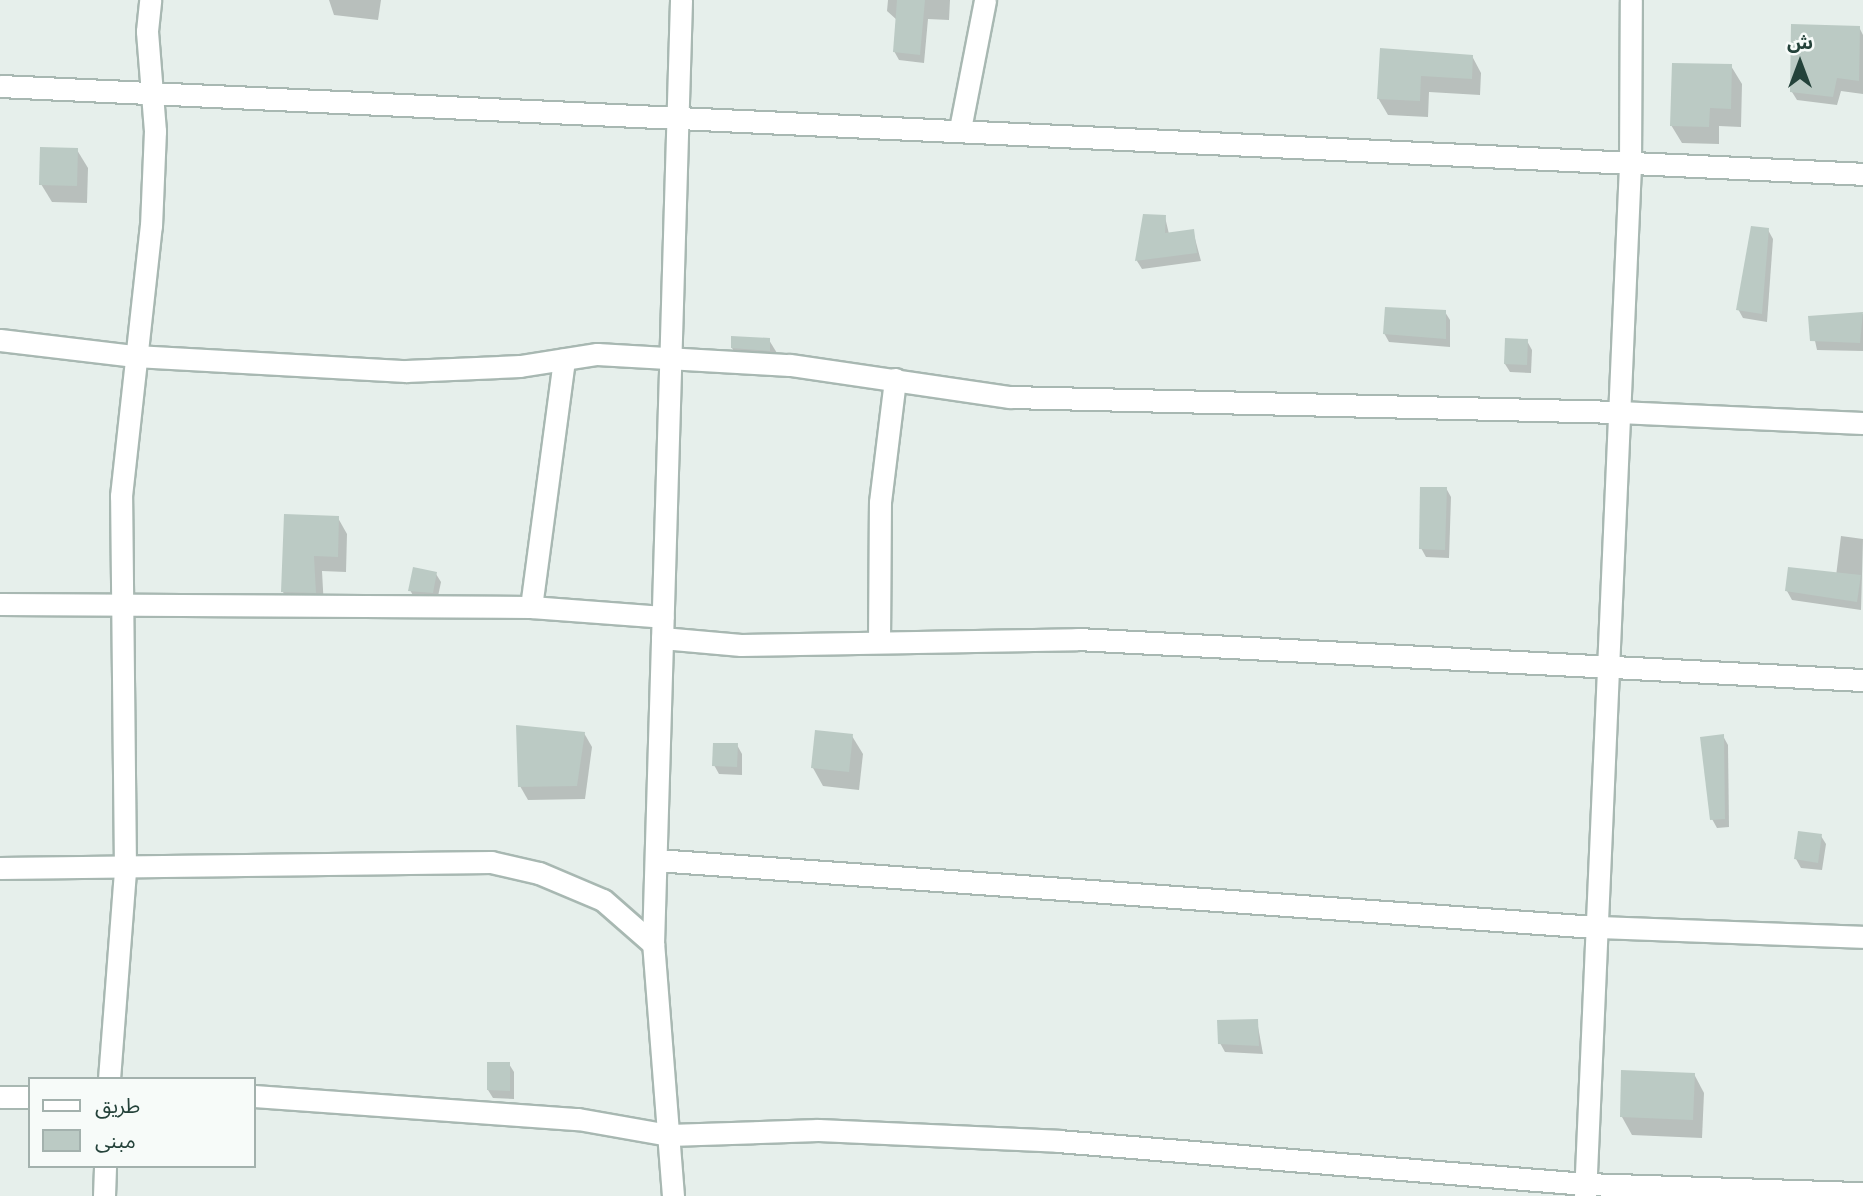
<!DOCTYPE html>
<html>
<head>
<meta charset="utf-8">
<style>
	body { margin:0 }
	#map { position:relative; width:1863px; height:1196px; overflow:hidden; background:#e6efeb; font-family:Quicksand,"Noto Sans Arabic",sans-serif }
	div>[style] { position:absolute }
	.shadow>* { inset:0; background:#0003 }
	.building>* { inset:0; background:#bbcac4 }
	.roads { filter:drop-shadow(2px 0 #a8b8b2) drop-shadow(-2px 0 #a8b8b2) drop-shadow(0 2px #a8b8b2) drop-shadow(0 -2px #a8b8b2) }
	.minor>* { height:21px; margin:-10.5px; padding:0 10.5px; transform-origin:10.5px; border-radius:10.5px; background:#fff }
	span { translate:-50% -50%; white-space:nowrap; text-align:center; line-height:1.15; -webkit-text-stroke:7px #f7fbf9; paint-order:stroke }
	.legend { position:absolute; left:28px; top:1077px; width:228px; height:91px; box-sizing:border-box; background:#f7fbf9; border:2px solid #a3b1ad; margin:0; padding:9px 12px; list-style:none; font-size:21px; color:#24423a }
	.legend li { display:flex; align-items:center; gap:14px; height:35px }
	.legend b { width:35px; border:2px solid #a3b1ad }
	.north { position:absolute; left:1765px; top:28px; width:70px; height:70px; -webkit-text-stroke:5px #f7fbf9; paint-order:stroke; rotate:0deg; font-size:19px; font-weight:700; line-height:28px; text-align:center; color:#24423a }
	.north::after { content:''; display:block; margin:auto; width:24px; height:32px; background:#24423a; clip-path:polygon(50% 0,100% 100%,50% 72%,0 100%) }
</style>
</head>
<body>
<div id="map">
	<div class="shadow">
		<div style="clip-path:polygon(329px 0,381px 0,378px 20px,334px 15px)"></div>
		<div style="clip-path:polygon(888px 0,950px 0,949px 20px,928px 19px,924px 63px,899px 60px,894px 51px,897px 20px,887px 11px)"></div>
		<div style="clip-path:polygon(1859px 27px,1863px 35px,1863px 94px,1841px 91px,1837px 105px,1797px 100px,1792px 92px)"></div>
		<div style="clip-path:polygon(1381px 50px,1472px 56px,1481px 73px,1480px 95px,1429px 92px,1428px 117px,1388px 115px,1378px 98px)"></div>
		<div style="clip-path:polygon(1731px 66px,1742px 84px,1741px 127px,1719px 126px,1719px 144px,1682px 143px,1671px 125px)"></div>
		<div style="clip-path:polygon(77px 150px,88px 168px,87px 203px,52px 202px,41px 184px)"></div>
		<div style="clip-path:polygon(1144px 216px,1165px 217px,1169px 234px,1193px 231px,1201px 261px,1142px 269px,1137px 261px)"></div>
		<div style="clip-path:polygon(1768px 230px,1773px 239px,1767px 322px,1743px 318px,1738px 309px)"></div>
		<div style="clip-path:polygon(1445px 312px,1450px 320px,1450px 347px,1389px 342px,1384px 333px)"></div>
		<div style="clip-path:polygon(1863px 314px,1863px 351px,1817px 350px,1810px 318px)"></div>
		<div style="clip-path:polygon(769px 340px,780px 358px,743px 366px,732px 348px)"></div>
		<div style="clip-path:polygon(1527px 341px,1532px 350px,1531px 373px,1510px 372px,1505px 364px)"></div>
		<div style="clip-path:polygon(1446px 488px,1451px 497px,1449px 558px,1426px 557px,1421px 548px)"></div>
		<div style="clip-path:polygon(338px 518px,347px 534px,346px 572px,322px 571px,324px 608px,292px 608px,283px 592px)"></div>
		<div style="clip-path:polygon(1841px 536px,1863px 539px,1861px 610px,1792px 600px,1787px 591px,1836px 576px)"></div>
		<div style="clip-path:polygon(436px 574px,441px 582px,437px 601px,415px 599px,410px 590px)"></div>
		<div style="clip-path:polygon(584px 733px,592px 747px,585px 799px,528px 800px,520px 786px)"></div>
		<div style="clip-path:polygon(852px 736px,863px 754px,859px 790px,823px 786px,813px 768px)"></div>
		<div style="clip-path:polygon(1723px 736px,1728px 745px,1729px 827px,1717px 828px,1712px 819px)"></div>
		<div style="clip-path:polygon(737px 745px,742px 754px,742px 775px,719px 774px,714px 765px)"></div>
		<div style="clip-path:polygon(1821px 836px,1826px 844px,1822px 870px,1801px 868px,1796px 859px)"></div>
		<div style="clip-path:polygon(1257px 1021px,1263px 1054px,1225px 1052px,1220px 1043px)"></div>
		<div style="clip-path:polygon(509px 1064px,514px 1072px,514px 1099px,493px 1098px,488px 1090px)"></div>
		<div style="clip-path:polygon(1694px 1074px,1704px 1093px,1702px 1138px,1632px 1135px,1622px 1117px)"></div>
	</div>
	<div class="building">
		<div style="clip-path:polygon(897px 0,925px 0,920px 55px,893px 52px)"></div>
		<div style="clip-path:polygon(1791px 24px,1860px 26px,1859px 81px,1837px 78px,1833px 97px,1790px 92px)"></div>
		<div style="clip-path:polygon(1380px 48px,1473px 55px,1472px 79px,1421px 76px,1420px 101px,1377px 99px)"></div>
		<div style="clip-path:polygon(1672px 63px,1732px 64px,1731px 109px,1710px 108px,1709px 127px,1670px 126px)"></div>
		<div style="clip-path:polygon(40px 147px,78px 148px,77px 186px,39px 185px)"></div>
		<div style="clip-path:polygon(1143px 214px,1166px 215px,1165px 233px,1194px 229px,1197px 253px,1135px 261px)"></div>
		<div style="clip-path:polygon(1751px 226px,1769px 228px,1762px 314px,1736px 310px)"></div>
		<div style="clip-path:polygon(1385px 307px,1446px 310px,1446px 339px,1383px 334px)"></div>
		<div style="clip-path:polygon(1863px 312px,1860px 343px,1810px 341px,1808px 316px)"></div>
		<div style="clip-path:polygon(731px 336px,770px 338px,770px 351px,731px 348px)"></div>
		<div style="clip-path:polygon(1505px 338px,1528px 339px,1527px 365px,1504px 364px)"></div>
		<div style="clip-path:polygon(1420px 487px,1447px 487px,1445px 550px,1419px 549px)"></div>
		<div style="clip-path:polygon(284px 514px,339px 516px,338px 557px,314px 556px,316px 593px,281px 592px)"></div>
		<div style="clip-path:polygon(413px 567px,437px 572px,433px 593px,408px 591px)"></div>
		<div style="clip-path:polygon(1788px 567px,1861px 575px,1857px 602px,1785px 591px)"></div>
		<div style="clip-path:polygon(516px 725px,585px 732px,577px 786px,518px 787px)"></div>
		<div style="clip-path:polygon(815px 730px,853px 734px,849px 772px,811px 768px)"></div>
		<div style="clip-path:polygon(1724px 734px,1725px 819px,1710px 820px,1700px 737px)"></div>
		<div style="clip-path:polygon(713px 743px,738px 743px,737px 767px,712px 766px)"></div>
		<div style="clip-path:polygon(1798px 831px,1822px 834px,1818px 863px,1794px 859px)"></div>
		<div style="clip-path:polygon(1258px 1019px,1259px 1046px,1218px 1044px,1217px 1020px)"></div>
		<div style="clip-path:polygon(487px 1062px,510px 1062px,510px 1091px,487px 1090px)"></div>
		<div style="clip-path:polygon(1621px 1070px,1695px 1073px,1693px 1120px,1620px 1117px)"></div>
	</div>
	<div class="roads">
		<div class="minor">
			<div style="left:0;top:86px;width:1865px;rotate:2.7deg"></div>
			<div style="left:960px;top:129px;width:131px;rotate:-79deg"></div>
			<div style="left:0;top:340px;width:136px;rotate:6.8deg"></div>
			<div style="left:135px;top:356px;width:271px;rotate:3.2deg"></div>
			<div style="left:406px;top:371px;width:114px;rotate:-2.5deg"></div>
			<div style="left:520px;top:366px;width:78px;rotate:-8.9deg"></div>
			<div style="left:597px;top:354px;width:193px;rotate:3.3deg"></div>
			<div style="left:790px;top:365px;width:222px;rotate:8.3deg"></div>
			<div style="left:1010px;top:397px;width:608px;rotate:1.41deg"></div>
			<div style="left:1618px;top:412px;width:245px;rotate:2.6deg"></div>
			<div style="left:0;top:604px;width:531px;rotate:0.32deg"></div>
			<div style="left:531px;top:607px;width:132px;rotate:4.3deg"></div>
			<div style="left:531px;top:607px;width:250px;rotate:-82.4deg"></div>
			<div style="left:662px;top:638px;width:79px;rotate:5.1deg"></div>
			<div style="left:741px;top:645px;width:336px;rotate:-1deg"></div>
			<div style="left:1077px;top:639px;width:787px;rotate:2.99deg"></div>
			<div style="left:879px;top:642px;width:140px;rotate:-89.6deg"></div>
			<div style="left:880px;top:502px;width:124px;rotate:-83deg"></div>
			<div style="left:656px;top:860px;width:942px;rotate:4.08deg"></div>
			<div style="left:1596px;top:927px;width:267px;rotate:2.1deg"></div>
			<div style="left:0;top:868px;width:491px;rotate:-0.7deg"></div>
			<div style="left:491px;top:862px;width:49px;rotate:12.9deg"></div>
			<div style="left:539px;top:873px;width:69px;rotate:22.9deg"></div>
			<div style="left:603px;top:900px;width:67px;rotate:41.3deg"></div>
			<div style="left:109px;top:1079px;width:211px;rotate:-85.6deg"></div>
			<div style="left:125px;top:869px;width:373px;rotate:-90.6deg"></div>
			<div style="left:121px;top:496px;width:272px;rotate:-83.7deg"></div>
			<div style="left:151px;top:226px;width:95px;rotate:-87.6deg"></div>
			<div style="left:155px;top:131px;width:100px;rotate:-94.6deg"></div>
			<div style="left:147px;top:31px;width:31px;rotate:-84deg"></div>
			<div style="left:254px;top:1096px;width:325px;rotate:4.1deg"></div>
			<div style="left:578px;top:1119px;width:92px;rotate:10deg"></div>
			<div style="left:669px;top:1135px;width:149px;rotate:-1.9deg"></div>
			<div style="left:818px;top:1130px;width:240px;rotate:2.6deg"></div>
			<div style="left:1058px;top:1141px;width:529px;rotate:4.66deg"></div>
			<div style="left:1585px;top:1184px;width:278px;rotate:1.9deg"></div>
			<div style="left:0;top:1097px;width:30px"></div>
			<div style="left:104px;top:1196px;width:30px;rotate:-88deg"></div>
			<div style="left:673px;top:1196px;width:253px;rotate:-94.5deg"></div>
			<div style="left:653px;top:944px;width:944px;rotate:-88.3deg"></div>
			<div style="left:1585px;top:1196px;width:1033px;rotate:-87.5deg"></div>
			<div style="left:1630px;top:164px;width:164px;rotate:-89.7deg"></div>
		</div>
	</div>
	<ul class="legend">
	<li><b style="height:9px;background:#fff"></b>طريق</li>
	<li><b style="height:19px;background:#bbcac4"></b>مبنى</li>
	</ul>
	<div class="north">ش</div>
</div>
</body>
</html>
